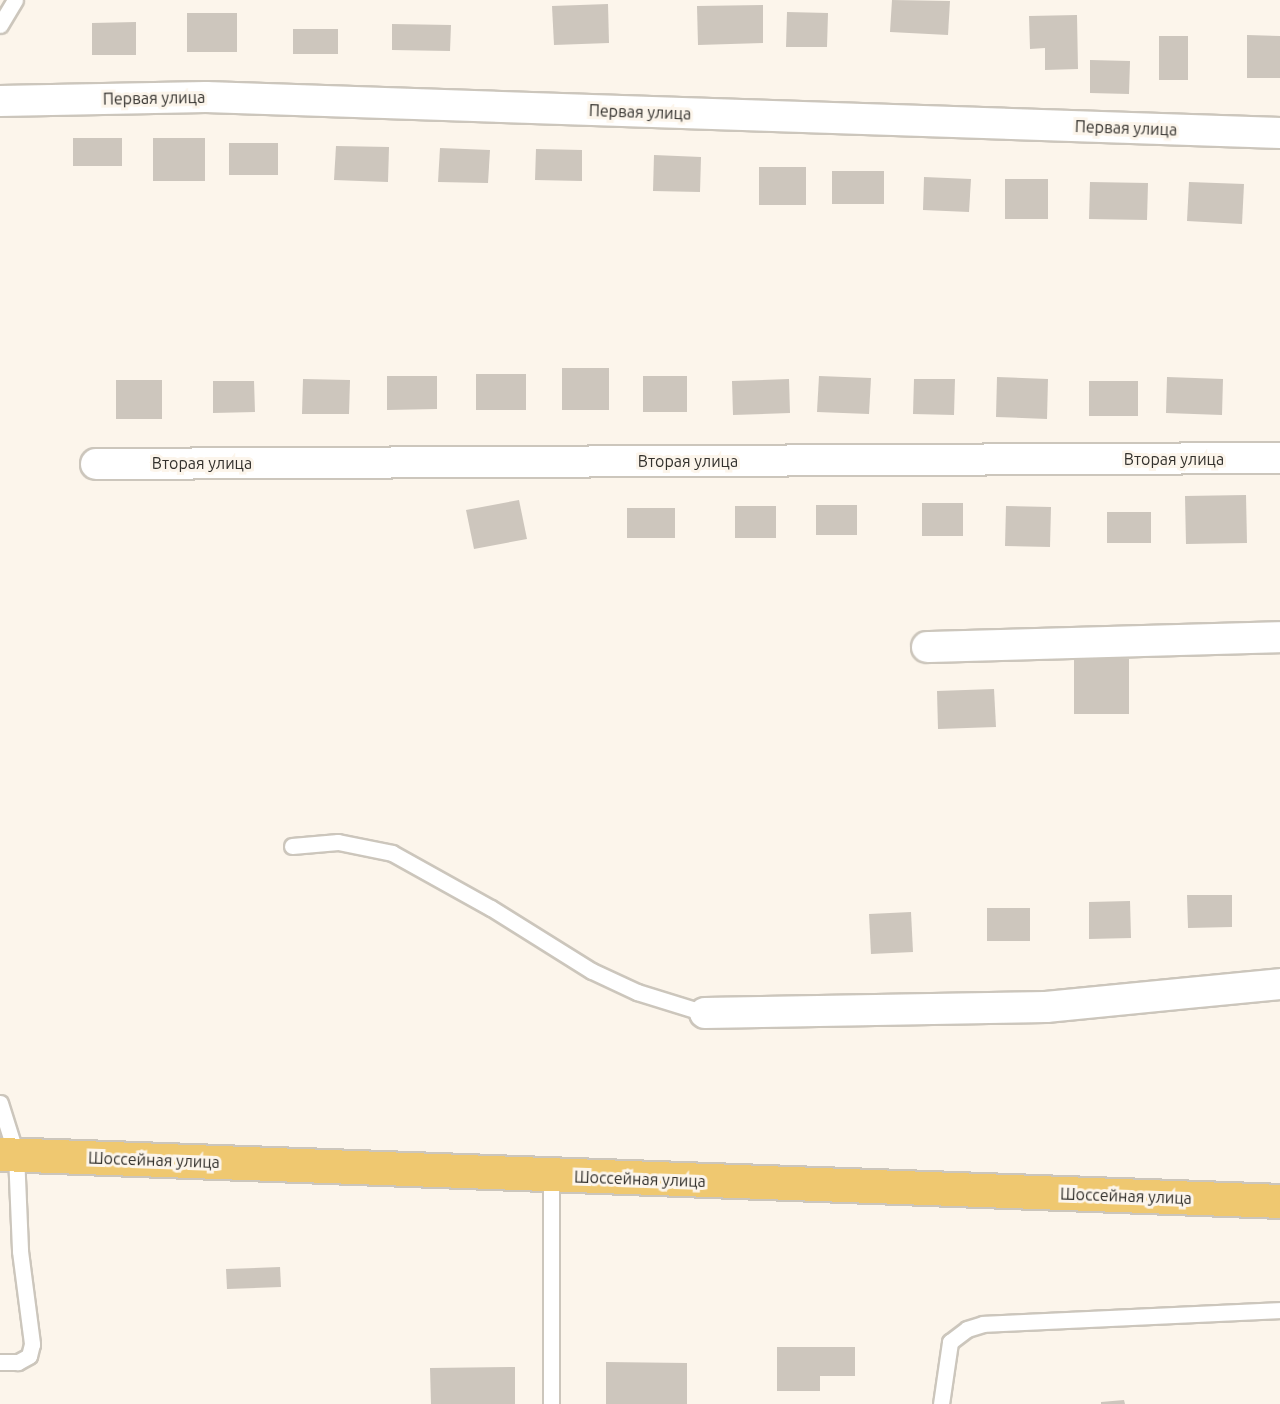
<!DOCTYPE html>
<html>
<head>
<meta charset="utf-8">
<style>
	body { margin:0 }
	#map { position:relative; width:1280px; height:1404px; overflow:hidden; background:#fcf5eb; font-family:Ubuntu,sans-serif }
	div>[style] { position:absolute }
	.building>* { inset:0; background:#cdc6bd }
	.roads { filter:drop-shadow(2px 0 #ccc6bc) drop-shadow(-2px 0 #ccc6bc) drop-shadow(0 2px #ccc6bc) drop-shadow(0 -2px #ccc6bc) }
	.service>* { height:15px; margin:-7.5px; padding:0 7.5px; transform-origin:7.5px; border-radius:7.5px; background:#fff }
	.minor>* { height:30px; margin:-15px; padding:0 15px; transform-origin:15px; border-radius:15px; background:#fff }
	.primary>* { height:33px; margin:-16.5px; padding:0 16.5px; transform-origin:16.5px; border-radius:16.5px; background:#efc870 }
	span { translate:-50% -50%; white-space:nowrap; text-align:center; line-height:1.15; -webkit-text-stroke:6px #fcf5eb; paint-order:stroke }
	.street-label { font-size:16px; color:#32302c }
</style>
</head>
<body>
<div id="map">
	<div class="building">
		<div style="clip-path:polygon(892px 0,950px 1px,948px 35px,890px 32px)"></div>
		<div style="clip-path:polygon(608px 4px,609px 43px,554px 45px,552px 6px)"></div>
		<div style="clip-path:polygon(763px 5px,763px 43px,698px 45px,697px 6px)"></div>
		<div style="clip-path:polygon(787px 12px,828px 13px,827px 47px,786px 47px)"></div>
		<div style="clip-path:polygon(187px 13px,237px 13px,237px 52px,187px 52px)"></div>
		<div style="clip-path:polygon(1077px 15px,1078px 69px,1045px 70px,1045px 48px,1030px 49px,1029px 16px)"></div>
		<div style="clip-path:polygon(136px 22px,136px 55px,92px 55px,92px 23px)"></div>
		<div style="clip-path:polygon(392px 24px,451px 25px,450px 51px,392px 50px)"></div>
		<div style="clip-path:polygon(293px 29px,338px 29px,338px 54px,293px 54px)"></div>
		<div style="clip-path:polygon(1247px 35px,1280px 36px,1280px 78px,1247px 78px)"></div>
		<div style="clip-path:polygon(1159px 36px,1188px 36px,1188px 80px,1159px 80px)"></div>
		<div style="clip-path:polygon(1090px 60px,1130px 61px,1129px 94px,1090px 93px)"></div>
		<div style="clip-path:polygon(73px 138px,122px 138px,122px 166px,73px 166px)"></div>
		<div style="clip-path:polygon(153px 138px,205px 138px,205px 181px,153px 181px)"></div>
		<div style="clip-path:polygon(229px 143px,278px 143px,278px 175px,229px 175px)"></div>
		<div style="clip-path:polygon(336px 146px,389px 147px,388px 182px,334px 180px)"></div>
		<div style="clip-path:polygon(440px 148px,490px 150px,488px 183px,438px 182px)"></div>
		<div style="clip-path:polygon(536px 149px,582px 150px,582px 181px,535px 180px)"></div>
		<div style="clip-path:polygon(654px 155px,701px 157px,700px 192px,653px 191px)"></div>
		<div style="clip-path:polygon(759px 167px,806px 167px,806px 205px,759px 205px)"></div>
		<div style="clip-path:polygon(832px 171px,884px 171px,884px 204px,832px 204px)"></div>
		<div style="clip-path:polygon(924px 177px,971px 179px,969px 212px,923px 210px)"></div>
		<div style="clip-path:polygon(1005px 179px,1048px 179px,1048px 219px,1005px 219px)"></div>
		<div style="clip-path:polygon(1090px 182px,1148px 183px,1147px 220px,1089px 219px)"></div>
		<div style="clip-path:polygon(1189px 182px,1244px 184px,1242px 224px,1187px 221px)"></div>
		<div style="clip-path:polygon(562px 368px,609px 368px,609px 410px,562px 410px)"></div>
		<div style="clip-path:polygon(476px 374px,526px 374px,526px 410px,476px 410px)"></div>
		<div style="clip-path:polygon(387px 376px,437px 376px,437px 409px,387px 410px)"></div>
		<div style="clip-path:polygon(643px 376px,687px 376px,687px 412px,643px 412px)"></div>
		<div style="clip-path:polygon(819px 376px,871px 378px,869px 414px,817px 412px)"></div>
		<div style="clip-path:polygon(997px 377px,1048px 379px,1047px 419px,996px 417px)"></div>
		<div style="clip-path:polygon(1167px 377px,1223px 379px,1222px 415px,1166px 413px)"></div>
		<div style="clip-path:polygon(303px 379px,350px 380px,349px 414px,302px 414px)"></div>
		<div style="clip-path:polygon(789px 379px,790px 413px,733px 415px,732px 381px)"></div>
		<div style="clip-path:polygon(914px 379px,955px 379px,954px 415px,913px 414px)"></div>
		<div style="clip-path:polygon(116px 380px,162px 380px,162px 419px,116px 419px)"></div>
		<div style="clip-path:polygon(213px 381px,254px 381px,255px 412px,213px 413px)"></div>
		<div style="clip-path:polygon(1089px 381px,1138px 381px,1138px 416px,1089px 416px)"></div>
		<div style="clip-path:polygon(1246px 495px,1247px 543px,1186px 544px,1185px 496px)"></div>
		<div style="clip-path:polygon(519px 500px,527px 539px,474px 549px,466px 510px)"></div>
		<div style="clip-path:polygon(922px 503px,963px 503px,963px 536px,922px 536px)"></div>
		<div style="clip-path:polygon(816px 505px,857px 505px,857px 535px,816px 535px)"></div>
		<div style="clip-path:polygon(735px 506px,776px 506px,776px 538px,735px 538px)"></div>
		<div style="clip-path:polygon(1006px 506px,1051px 507px,1050px 547px,1005px 546px)"></div>
		<div style="clip-path:polygon(627px 508px,675px 508px,675px 538px,627px 538px)"></div>
		<div style="clip-path:polygon(1107px 512px,1151px 512px,1151px 543px,1107px 543px)"></div>
		<div style="clip-path:polygon(1074px 659px,1129px 659px,1129px 714px,1074px 714px)"></div>
		<div style="clip-path:polygon(994px 689px,996px 727px,938px 729px,937px 691px)"></div>
		<div style="clip-path:polygon(1187px 895px,1232px 895px,1232px 927px,1188px 928px)"></div>
		<div style="clip-path:polygon(1130px 901px,1131px 938px,1089px 939px,1089px 902px)"></div>
		<div style="clip-path:polygon(987px 908px,1030px 908px,1030px 941px,987px 941px)"></div>
		<div style="clip-path:polygon(911px 912px,913px 952px,871px 954px,869px 914px)"></div>
		<div style="clip-path:polygon(280px 1267px,281px 1287px,227px 1289px,226px 1269px)"></div>
		<div style="clip-path:polygon(777px 1347px,855px 1347px,855px 1376px,820px 1376px,820px 1391px,777px 1391px)"></div>
		<div style="clip-path:polygon(606px 1362px,687px 1363px,687px 1404px,606px 1404px)"></div>
		<div style="clip-path:polygon(515px 1367px,515px 1404px,431px 1404px,430px 1368px)"></div>
		<div style="clip-path:polygon(1124px 1400px,1125px 1404px,1101px 1404px,1101px 1402px)"></div>
	</div>
	<div class="roads">
		<div class="service">
			<div style="left:0;top:25px;width:29px;rotate:-59deg"></div>
			<div style="left:292px;top:846px;width:46px;rotate:-5deg"></div>
			<div style="left:338px;top:842px;width:55px;rotate:11.5deg"></div>
			<div style="left:392px;top:853px;width:113px;rotate:29.1deg"></div>
			<div style="left:491px;top:908px;width:119px;rotate:32deg"></div>
			<div style="left:592px;top:971px;width:50px;rotate:25deg"></div>
			<div style="left:637px;top:992px;width:71px;rotate:17.2deg"></div>
			<div style="left:0;top:1103px;width:53px;rotate:72.6deg"></div>
			<div style="left:16px;top:1154px;width:97px;rotate:87.6deg"></div>
			<div style="left:20px;top:1251px;width:94px;rotate:82.6deg"></div>
			<div style="left:32px;top:1344px;width:12px;rotate:104deg"></div>
			<div style="left:29px;top:1356px;width:13px;rotate:151deg"></div>
			<div style="left:18px;top:1362px;width:18px;rotate:180deg"></div>
			<div style="left:551px;top:1404px;width:228px;rotate:-90deg"></div>
			<div style="left:941px;top:1404px;width:63px;rotate:-81.7deg"></div>
			<div style="left:950px;top:1342px;width:21px;rotate:-37deg"></div>
			<div style="left:967px;top:1329px;width:17px;rotate:-17deg"></div>
			<div style="left:983px;top:1324px;width:297px;rotate:-2.7deg"></div>
		</div>
		<div class="minor">
			<div style="left:0;top:101px;width:206px;rotate:-1.1deg"></div>
			<div style="left:206px;top:97px;width:1075px;rotate:1.92deg"></div>
			<div style="left:96px;top:464px;width:1184px;rotate:-0.29deg"></div>
			<div style="left:927px;top:647px;width:353px;rotate:-1.6deg"></div>
			<div style="left:705px;top:1013px;width:341px;rotate:-1deg"></div>
			<div style="left:1046px;top:1007px;width:235px;rotate:-5.6deg"></div>
		</div>
		<div class="primary">
			<div style="left:0;top:1154px;width:1281px;rotate:2.1deg"></div>
		</div>
	</div>
	<div class="street-label">
		<span style="left:154px;top:98px;rotate:-1deg">Первая улица</span>
		<span style="left:640px;top:112px;rotate:2deg">Первая улица</span>
		<span style="left:1126px;top:128px;rotate:2deg">Первая улица</span>
		<span style="left:1174px;top:459px">Вторая улица</span>
		<span style="left:688px;top:461px">Вторая улица</span>
		<span style="left:202px;top:463px">Вторая улица</span>
		<span style="left:154px;top:1160px;rotate:2deg">Шоссейная улица</span>
		<span style="left:640px;top:1179px;rotate:2deg">Шоссейная улица</span>
		<span style="left:1126px;top:1196px;rotate:2deg">Шоссейная улица</span>
	</div>
</div>
</body>
</html>
